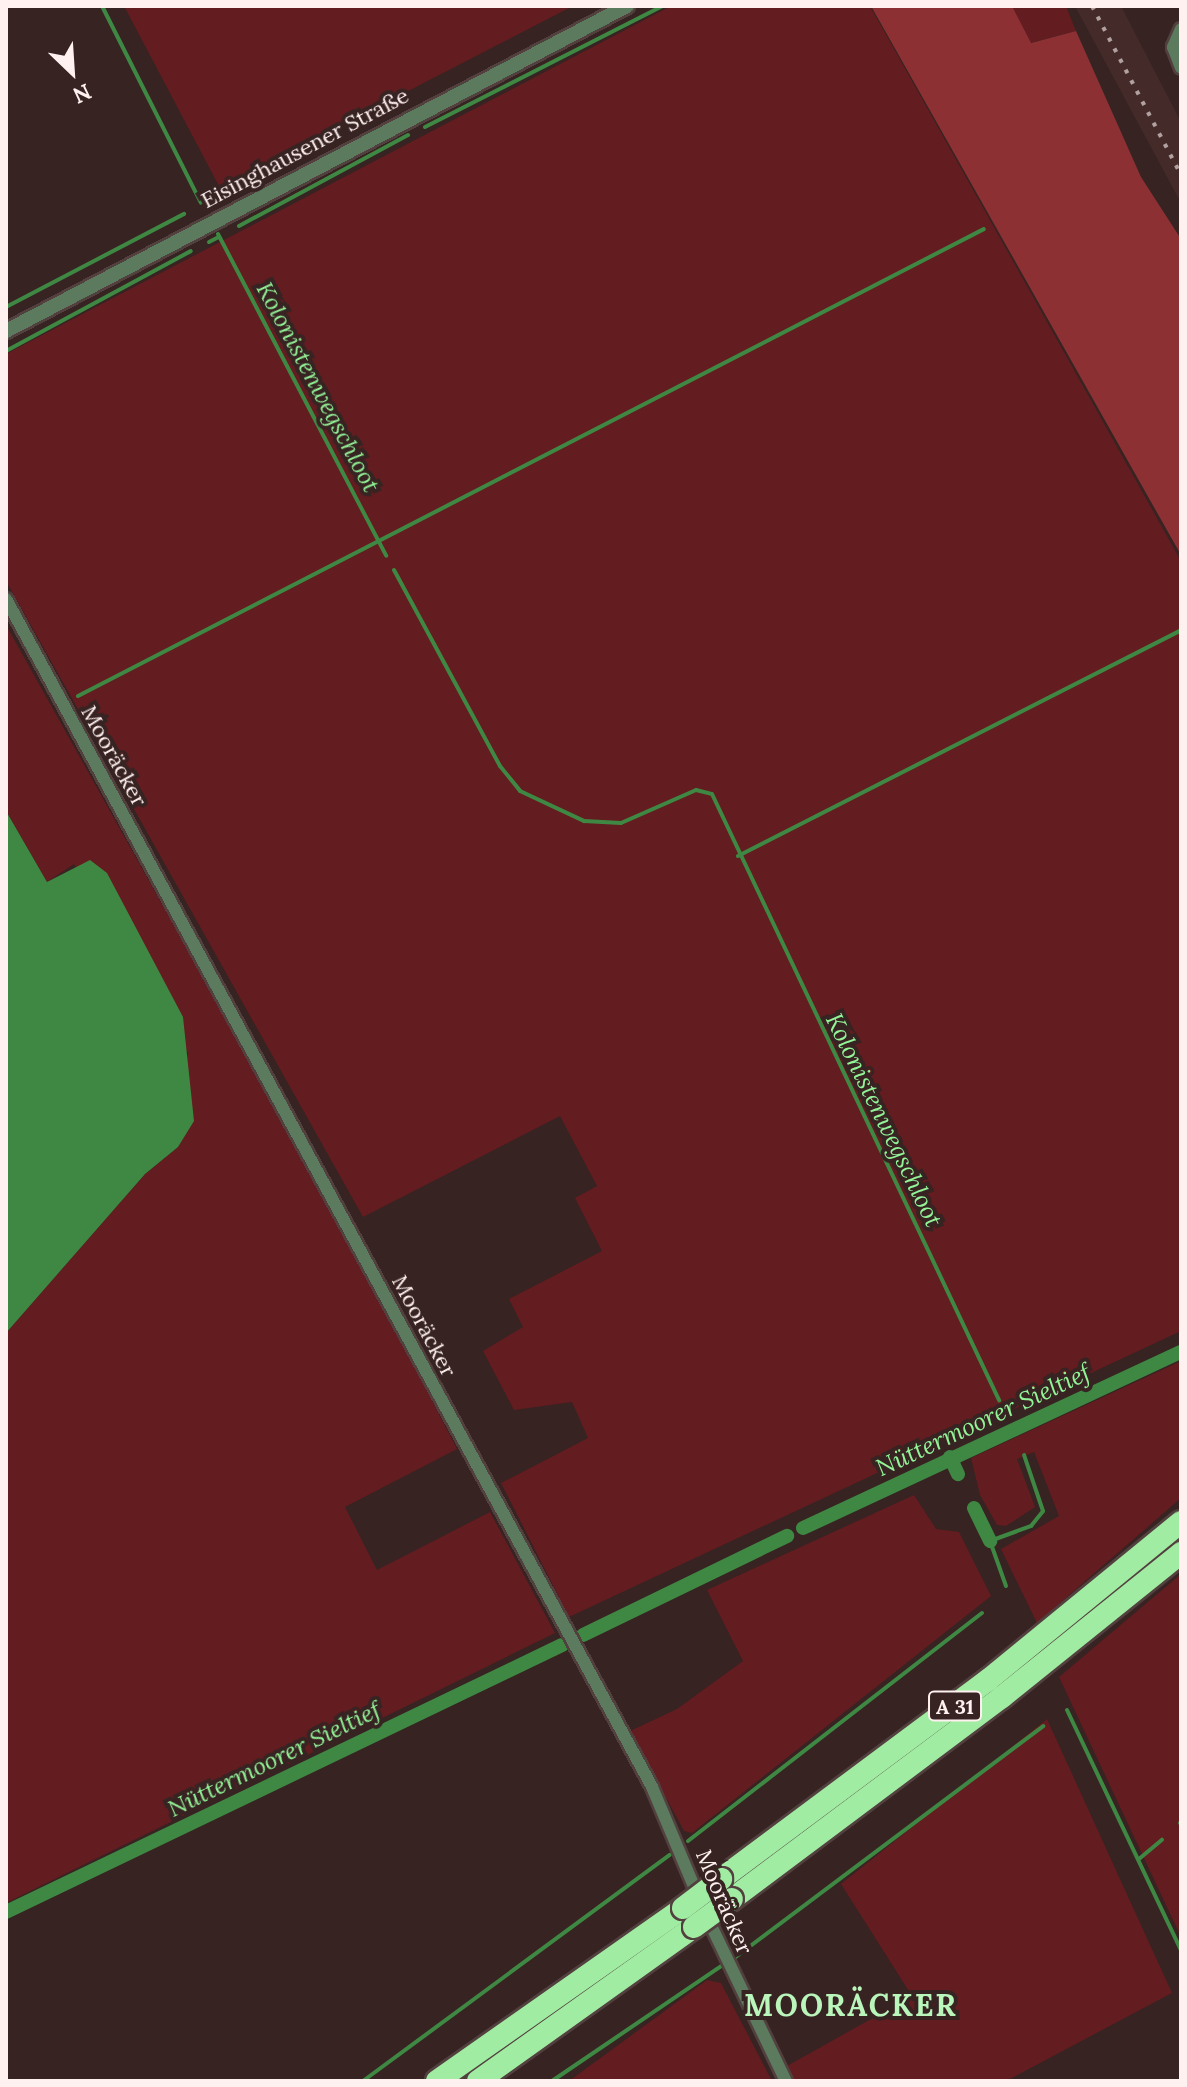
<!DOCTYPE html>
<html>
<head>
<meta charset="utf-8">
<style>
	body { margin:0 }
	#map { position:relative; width:1187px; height:2087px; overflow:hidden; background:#362322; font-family:Lora,serif }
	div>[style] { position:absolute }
	.built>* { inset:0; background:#442a29 }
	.green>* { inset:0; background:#631c1f }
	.forest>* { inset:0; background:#8c3033 }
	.water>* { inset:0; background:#3f8844 }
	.stream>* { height:4px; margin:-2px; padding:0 2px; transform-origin:2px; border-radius:2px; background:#3f8844 }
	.canal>* { height:14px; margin:-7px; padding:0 7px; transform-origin:7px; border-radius:7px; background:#3f8844 }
	.roads { filter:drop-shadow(2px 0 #52403f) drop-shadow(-2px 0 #52403f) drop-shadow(0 2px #52403f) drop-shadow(0 -2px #52403f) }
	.minor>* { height:12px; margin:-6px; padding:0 6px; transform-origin:6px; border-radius:6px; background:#5c7a5d }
	.tertiary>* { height:14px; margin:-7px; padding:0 7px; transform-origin:7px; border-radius:7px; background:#5c7a5d }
	.motorway>* { height:22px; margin:-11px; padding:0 11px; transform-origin:11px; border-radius:11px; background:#a1eca3 }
	.rail>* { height:4px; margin-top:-2px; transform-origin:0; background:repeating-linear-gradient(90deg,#b1a1a0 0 4px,transparent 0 12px) }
	.bridges { filter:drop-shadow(2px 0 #52403f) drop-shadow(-2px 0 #52403f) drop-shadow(0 2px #52403f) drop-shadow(0 -2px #52403f) }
	.motorway-bridge>* { height:22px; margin:-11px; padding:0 11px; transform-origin:11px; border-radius:11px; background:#a1eca3 }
	span { translate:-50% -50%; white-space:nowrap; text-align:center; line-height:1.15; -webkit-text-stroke:8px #362322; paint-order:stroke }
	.shield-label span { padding:2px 6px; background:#362322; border:2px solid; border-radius:6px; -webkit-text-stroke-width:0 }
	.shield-label { font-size:20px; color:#fff1f0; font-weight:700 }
	.street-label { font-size:22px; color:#fff1f0 }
	.water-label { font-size:24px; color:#93f397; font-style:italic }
	.district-label { font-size:30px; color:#baf6bb; font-weight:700; letter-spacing:2px }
	.frame { position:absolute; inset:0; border:8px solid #fff1f0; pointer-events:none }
	.north { position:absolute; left:32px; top:32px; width:80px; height:80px; -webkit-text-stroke:6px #362322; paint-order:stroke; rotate:155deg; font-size:22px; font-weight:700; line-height:32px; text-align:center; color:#fff1f0 }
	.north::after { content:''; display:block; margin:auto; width:28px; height:36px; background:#fff1f0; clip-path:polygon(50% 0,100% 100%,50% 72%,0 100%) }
</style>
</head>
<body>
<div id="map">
	<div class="built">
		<div style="clip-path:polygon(1075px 6px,1121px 6px,1181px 122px,1181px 203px)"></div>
	</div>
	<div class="green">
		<div style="clip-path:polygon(124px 6px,573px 6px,220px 188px)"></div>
		<div style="clip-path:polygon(671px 6px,870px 6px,1181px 561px,1181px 1331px,569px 1617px,501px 1483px,588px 1438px,572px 1402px,514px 1410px,483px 1351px,523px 1327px,509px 1299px,602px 1251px,575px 1198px,597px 1186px,560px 1116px,363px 1217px,6px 581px,6px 354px)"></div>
		<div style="clip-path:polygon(1012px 6px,1066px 6px,1076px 31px,1030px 43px)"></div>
		<div style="clip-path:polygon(6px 625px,343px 1228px,457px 1449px,345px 1507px,377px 1570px,490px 1512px,555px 1633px,6px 1903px,6px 1333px,145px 1174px,178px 1147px,194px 1120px,184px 1074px,188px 1053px,74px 864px,47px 882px,6px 811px)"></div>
		<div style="clip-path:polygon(1181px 1361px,1181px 1498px,1037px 1623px,1001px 1549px,1059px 1516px,1034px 1452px,1017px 1459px,1035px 1507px,1006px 1526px,997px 1525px,980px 1495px,971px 1458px)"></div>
		<div style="clip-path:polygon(914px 1495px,936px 1529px,959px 1532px,991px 1596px,692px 1833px,684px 1831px,630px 1731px,677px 1709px,743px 1661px,707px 1590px)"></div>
		<div style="clip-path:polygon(1181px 1574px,1181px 1937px,1059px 1677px)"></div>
		<div style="clip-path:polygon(1047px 1719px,1172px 1993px,1006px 2081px,795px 2081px,787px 2066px,912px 1996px,841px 1884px)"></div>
		<div style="clip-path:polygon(707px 1980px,721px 1983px,772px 2081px,569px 2081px)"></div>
	</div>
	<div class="forest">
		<div style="clip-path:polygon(871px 6px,1012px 6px,1031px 43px,1076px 31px,1141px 177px,1181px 239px,1181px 555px)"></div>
	</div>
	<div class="water">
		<div style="clip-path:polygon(6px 811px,47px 882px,90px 860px,107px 873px,183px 1017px,194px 1121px,178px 1147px,145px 1174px,6px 1333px)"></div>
	</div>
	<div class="stream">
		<div style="left:102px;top:6px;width:220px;rotate:63.3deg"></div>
		<div style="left:425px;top:127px;width:266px;rotate:-27deg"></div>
		<div style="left:239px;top:226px;width:192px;rotate:-28.3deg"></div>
		<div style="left:218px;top:234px;width:363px;rotate:62.4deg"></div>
		<div style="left:209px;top:242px;width:11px;rotate:-27deg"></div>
		<div style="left:6px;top:307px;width:201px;rotate:-27.6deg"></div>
		<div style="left:6px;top:351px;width:210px;rotate:-28.4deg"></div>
		<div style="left:394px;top:570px;width:223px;rotate:61.6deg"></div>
		<div style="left:500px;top:766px;width:32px;rotate:51deg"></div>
		<div style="left:520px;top:791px;width:71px;rotate:25.1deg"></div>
		<div style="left:584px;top:821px;width:37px;rotate:3deg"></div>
		<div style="left:621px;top:823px;width:82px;rotate:-23.7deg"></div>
		<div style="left:696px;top:790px;width:16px;rotate:14deg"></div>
		<div style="left:712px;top:794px;width:671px;rotate:64.66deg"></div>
		<div style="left:78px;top:696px;width:1019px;rotate:-27.27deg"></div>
		<div style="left:738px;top:856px;width:497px;rotate:-27deg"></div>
		<div style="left:1006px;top:1586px;width:48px;rotate:-109.6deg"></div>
		<div style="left:990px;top:1541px;width:44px;rotate:-20.1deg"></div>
		<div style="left:1031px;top:1526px;width:19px;rotate:-51deg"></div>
		<div style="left:1043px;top:1511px;width:59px;rotate:-108.7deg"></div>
		<div style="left:1067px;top:1710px;width:266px;rotate:64.6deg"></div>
		<div style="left:1180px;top:1823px;width:1px;rotate:-45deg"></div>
		<div style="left:688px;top:1841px;width:372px;rotate:-37.8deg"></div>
		<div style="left:1139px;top:1859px;width:30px;rotate:-40deg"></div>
		<div style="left:733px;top:1959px;width:388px;rotate:-36.9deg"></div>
		<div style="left:363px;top:2081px;width:381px;rotate:-36.4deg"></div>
		<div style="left:552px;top:2081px;width:204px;rotate:-34.2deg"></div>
	</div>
	<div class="canal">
		<div style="left:950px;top:1457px;width:19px;rotate:65deg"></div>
		<div style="left:974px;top:1508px;width:37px;rotate:64deg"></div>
		<div style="left:803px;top:1528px;width:417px;rotate:-25deg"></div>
		<div style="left:583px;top:1635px;width:227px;rotate:-25.9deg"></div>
		<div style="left:6px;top:1912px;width:617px;rotate:-25.65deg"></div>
	</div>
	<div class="roads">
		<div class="minor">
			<div style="left:1181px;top:29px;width:20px;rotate:114deg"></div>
			<div style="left:1173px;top:47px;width:22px;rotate:69deg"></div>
			<div style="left:6px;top:599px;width:1352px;rotate:61.46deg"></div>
			<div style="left:652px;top:1787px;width:121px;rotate:67.1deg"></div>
			<div style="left:706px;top:1915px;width:184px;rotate:64.3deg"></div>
		</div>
		<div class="tertiary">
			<div style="left:6px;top:331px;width:701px;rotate:-27.63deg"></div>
		</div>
		<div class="motorway">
			<div style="left:721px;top:1879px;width:333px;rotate:-36.7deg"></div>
			<div style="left:988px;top:1680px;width:249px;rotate:-39.3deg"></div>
			<div style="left:732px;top:1899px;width:337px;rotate:-36.8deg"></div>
			<div style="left:1002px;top:1697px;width:230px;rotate:-38.8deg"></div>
			<div style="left:437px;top:2081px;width:301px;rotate:-35.1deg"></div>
			<div style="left:478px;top:2081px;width:265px;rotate:-35.5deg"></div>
		</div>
	</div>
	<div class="rail">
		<div style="left:1092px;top:6px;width:191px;rotate:62.2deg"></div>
	</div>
	<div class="bridges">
		<div class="motorway-bridge">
			<div style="left:683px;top:1908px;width:48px;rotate:-37.3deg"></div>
			<div style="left:694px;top:1927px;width:47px;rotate:-36.4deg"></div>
		</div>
	</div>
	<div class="shield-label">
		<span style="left:955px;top:1706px">A 31</span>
	</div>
	<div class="street-label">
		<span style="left:305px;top:148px;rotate:-28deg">Eisinghausener Straße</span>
		<span style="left:114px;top:756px;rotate:61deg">Mooräcker</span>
		<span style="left:424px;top:1326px;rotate:62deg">Mooräcker</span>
		<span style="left:724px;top:1902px;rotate:67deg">Mooräcker</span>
	</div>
	<div class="water-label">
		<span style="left:318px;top:387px;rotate:62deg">Kolonistenwegschloot</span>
		<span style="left:884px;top:1120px;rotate:64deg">Kolonistenwegschloot</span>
		<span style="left:983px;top:1420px;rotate:-25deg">Nüttermoorer Sieltief</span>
		<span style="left:274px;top:1759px;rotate:-26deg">Nüttermoorer Sieltief</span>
	</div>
	<div class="district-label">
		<span style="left:851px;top:2005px">MOORÄCKER</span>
	</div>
	<div class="frame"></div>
	<div class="north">N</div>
</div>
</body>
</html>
